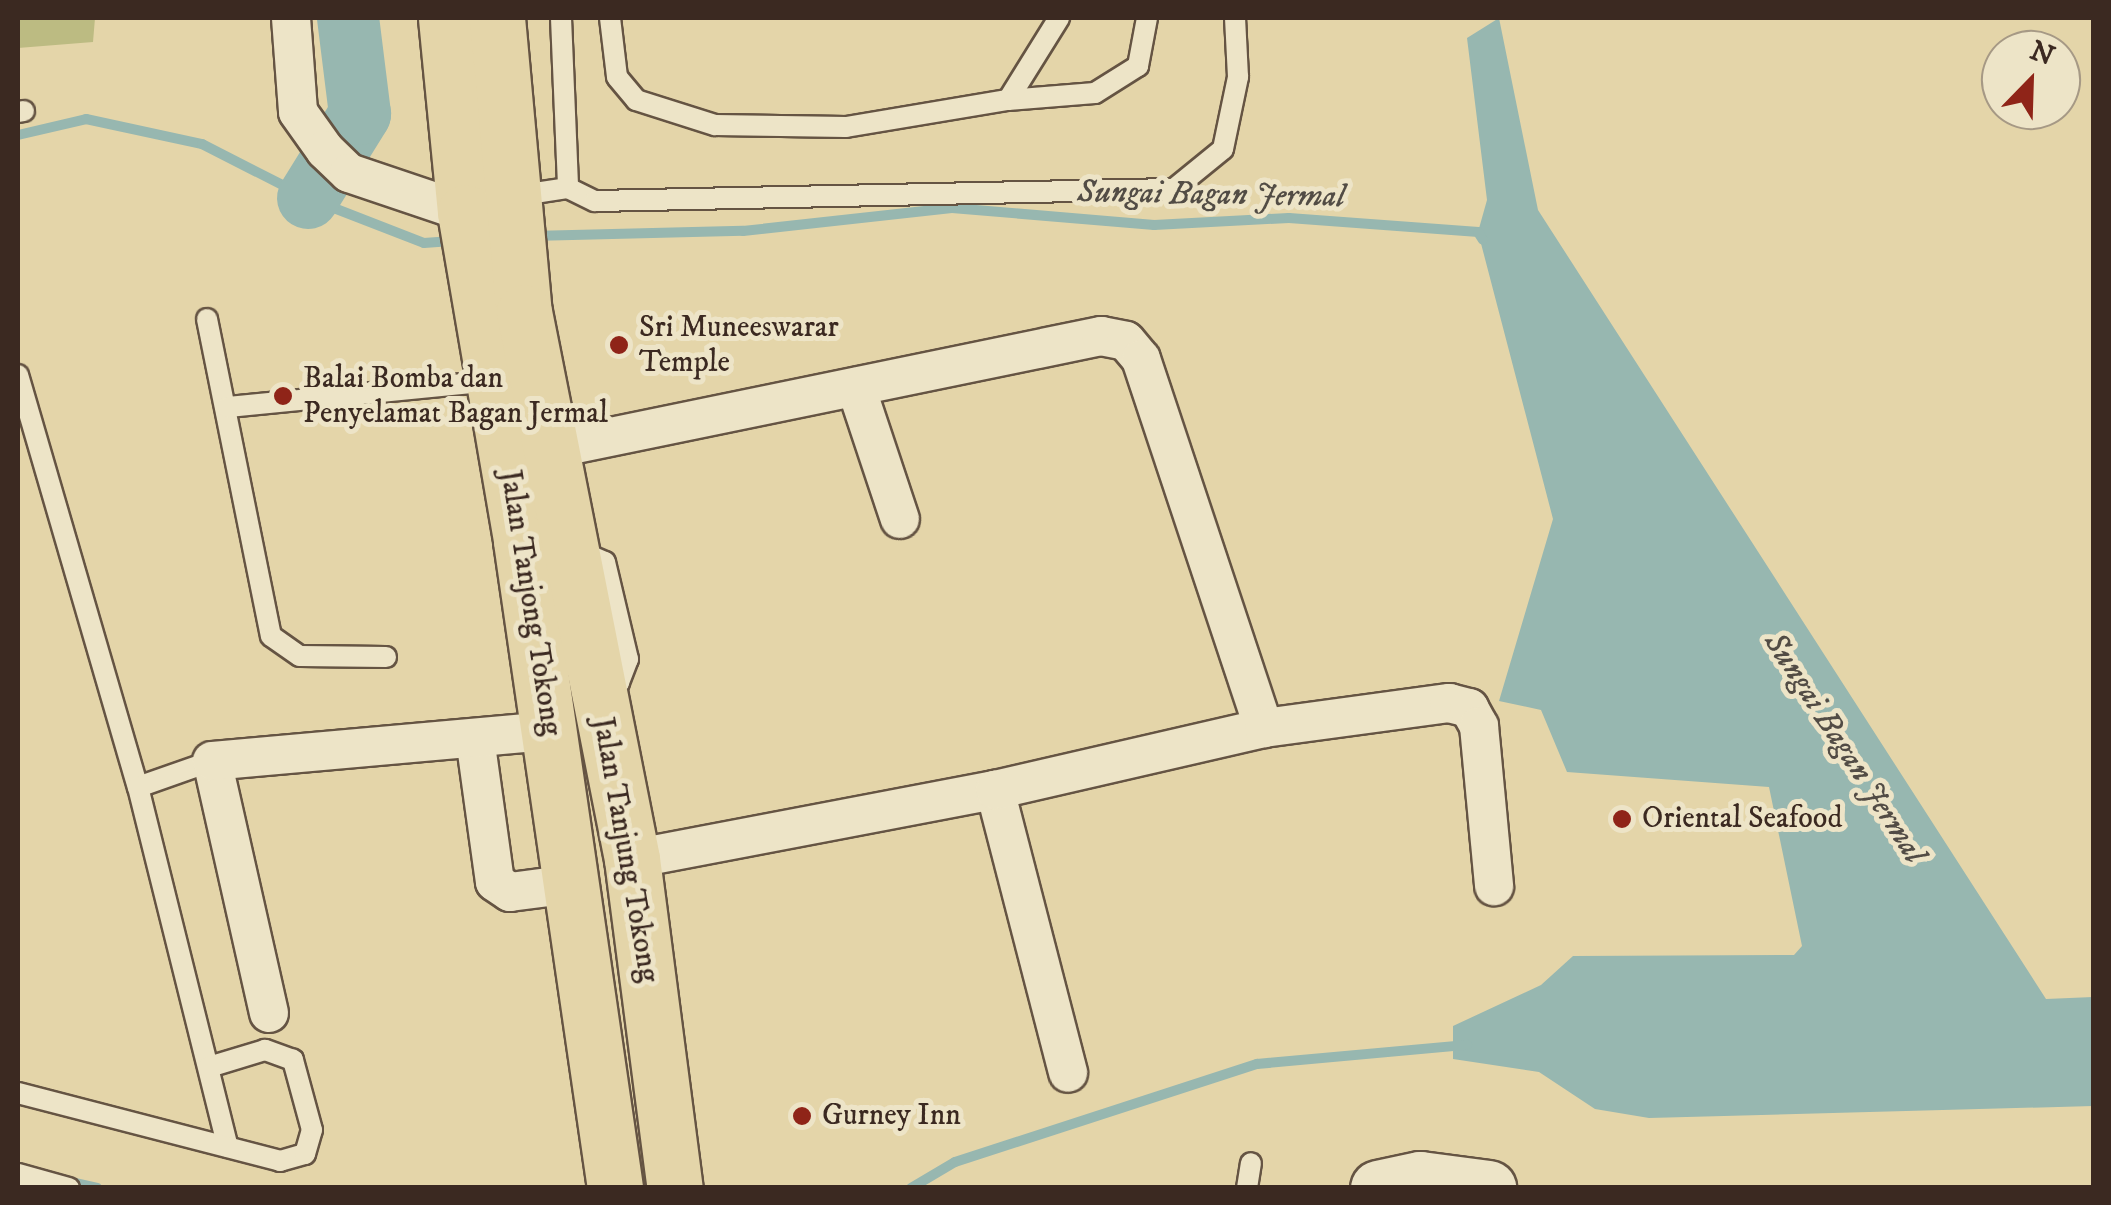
<!DOCTYPE html>
<html>
<head>
<meta charset="utf-8">
<style>
	body { margin:0 }
	#map { position:relative; width:2111px; height:1205px; overflow:hidden; background:#e4d5a9; font-family:"IM FELL DW Pica",serif }
	div>[style] { position:absolute }
	.green>* { inset:0; background:#bcbb82 }
	.water>* { inset:0; background:#97b7b0 }
	.stream>* { height:10px; margin:-5px; padding:0 5px; transform-origin:5px; border-radius:5px; background:#97b7b0 }
	.river>* { height:62px; margin:-31px; padding:0 31px; transform-origin:31px; border-radius:31px; background:#97b7b0 }
	.roads { filter:drop-shadow(2px 0 #655443) drop-shadow(-2px 0 #655443) drop-shadow(0 2px #655443) drop-shadow(0 -2px #655443) }
	.lane>* { height:20px; margin:-10px; padding:0 10px; transform-origin:10px; border-radius:10px; background:#ede4c7 }
	.street>* { height:38px; margin:-19px; padding:0 19px; transform-origin:19px; border-radius:19px; background:#ede4c7 }
	.secondary>* { height:55px; margin:-27.5px; padding:0 27.5px; transform-origin:27.5px; border-radius:27.5px; background:#ede4c7 }
	.primary>* { height:55px; margin:-27.5px; padding:0 27.5px; transform-origin:27.5px; border-radius:27.5px; background:#e4d5a9 }
	.dots>* { width:28px; height:28px; translate:-50% -50%; box-sizing:border-box; border:5px solid #ede4c7; border-radius:50% }
	span { translate:-50% -50%; white-space:nowrap; text-align:center; line-height:1.15; -webkit-text-stroke:10px #ede4c7; paint-order:stroke }
	.poi-label { font-size:30px; color:#3b2921 }
	.left { translate:0 -50%; text-align:left }
	.street-label { font-size:30px; color:#3b2921 }
	.water-label { font-size:32px; color:#524c45; font-style:italic }
	.frame { position:absolute; inset:0; border:20px solid #3b2921; pointer-events:none }
	.north { position:absolute; left:1981px; top:30px; width:100px; height:100px; box-sizing:border-box; background:#ede4c7; border:2px solid #a69985; border-radius:50%; rotate:23deg; font-size:28px; font-weight:700; line-height:40px; text-align:center; color:#3b2921 }
	.north::after { content:''; display:block; margin:auto; width:35px; height:45px; background:#8f2418; clip-path:polygon(50% 0,100% 100%,50% 72%,0 100%) }
</style>
</head>
<body>
<div id="map">
	<div class="green">
		<div style="clip-path:polygon(18px 18px,95px 18px,93px 42px,18px 48px)"></div>
	</div>
	<div class="water">
		<div style="clip-path:polygon(1499px 18px,1538px 210px,2046px 999px,2093px 997px,2093px 1106px,1649px 1118px,1595px 1109px,1539px 1072px,1453px 1059px,1453px 1026px,1541px 985px,1573px 956px,1794px 955px,1802px 946px,1769px 787px,1567px 772px,1541px 710px,1499px 701px,1553px 519px,1478px 232px,1487px 200px,1467px 38px)"></div>
	</div>
	<div class="stream">
		<div style="left:18px;top:135px;width:70px;rotate:-13.2deg"></div>
		<div style="left:86px;top:119px;width:119px;rotate:12.2deg"></div>
		<div style="left:202px;top:144px;width:119px;rotate:27deg"></div>
		<div style="left:308px;top:198px;width:124px;rotate:21.2deg"></div>
		<div style="left:424px;top:243px;width:31px;rotate:-4deg"></div>
		<div style="left:532px;top:236px;width:211px;rotate:-1.4deg"></div>
		<div style="left:743px;top:231px;width:210px;rotate:-6.3deg"></div>
		<div style="left:952px;top:208px;width:203px;rotate:4.8deg"></div>
		<div style="left:1154px;top:225px;width:135px;rotate:-3deg"></div>
		<div style="left:1289px;top:218px;width:190px;rotate:4.2deg"></div>
		<div style="left:1478px;top:232px;width:9px;rotate:58deg"></div>
		<div style="left:67px;top:1181px;width:31px;rotate:13deg"></div>
		<div style="left:911px;top:1188px;width:51px;rotate:-30.6deg"></div>
		<div style="left:955px;top:1162px;width:318px;rotate:-18deg"></div>
		<div style="left:1257px;top:1064px;width:211px;rotate:-5.2deg"></div>
	</div>
	<div class="river">
		<div style="left:308px;top:198px;width:99px;rotate:-58.2deg"></div>
		<div style="left:360px;top:114px;width:97px;rotate:-97.1deg"></div>
	</div>
	<div class="roads">
		<div class="lane">
			<div style="left:561px;top:18px;width:170px;rotate:87.6deg"></div>
			<div style="left:610px;top:18px;width:59px;rotate:83.2deg"></div>
			<div style="left:617px;top:77px;width:30px;rotate:50deg"></div>
			<div style="left:636px;top:100px;width:83px;rotate:17.6deg"></div>
			<div style="left:715px;top:125px;width:131px;rotate:0.9deg"></div>
			<div style="left:846px;top:127px;width:164px;rotate:-9.5deg"></div>
			<div style="left:1008px;top:100px;width:87px;rotate:-4.6deg"></div>
			<div style="left:1095px;top:93px;width:51px;rotate:-32.1deg"></div>
			<div style="left:1138px;top:66px;width:49px;rotate:-79.4deg"></div>
			<div style="left:1008px;top:100px;width:97px;rotate:-58.1deg"></div>
			<div style="left:18px;top:112px;width:6px;rotate:-9deg"></div>
			<div style="left:515px;top:196px;width:54px;rotate:-8.6deg"></div>
			<div style="left:568px;top:188px;width:30px;rotate:26deg"></div>
			<div style="left:595px;top:201px;width:579px;rotate:-1.19deg"></div>
			<div style="left:1174px;top:189px;width:63px;rotate:-39.2deg"></div>
			<div style="left:1223px;top:149px;width:74px;rotate:-78.2deg"></div>
			<div style="left:1238px;top:77px;width:59px;rotate:-92.9deg"></div>
			<div style="left:207px;top:319px;width:323px;rotate:78.6deg"></div>
			<div style="left:271px;top:636px;width:35px;rotate:35deg"></div>
			<div style="left:300px;top:656px;width:86px;rotate:0.7deg"></div>
			<div style="left:18px;top:375px;width:429px;rotate:73.8deg"></div>
			<div style="left:138px;top:787px;width:78px;rotate:-19.4deg"></div>
			<div style="left:228px;top:407px;width:265px;rotate:-5.6deg"></div>
			<div style="left:579px;top:551px;width:28px;rotate:23deg"></div>
			<div style="left:605px;top:562px;width:100px;rotate:76.7deg"></div>
			<div style="left:628px;top:659px;width:26px;rotate:111deg"></div>
			<div style="left:619px;top:683px;width:15px;rotate:164deg"></div>
			<div style="left:138px;top:787px;width:371px;rotate:76deg"></div>
			<div style="left:18px;top:1093px;width:271px;rotate:14.5deg"></div>
			<div style="left:280px;top:1161px;width:26px;rotate:-16deg"></div>
			<div style="left:305px;top:1154px;width:25px;rotate:-74deg"></div>
			<div style="left:312px;top:1130px;width:73px;rotate:-105.2deg"></div>
			<div style="left:293px;top:1060px;width:30px;rotate:-160deg"></div>
			<div style="left:265px;top:1050px;width:59px;rotate:163.1deg"></div>
			<div style="left:18px;top:1174px;width:53px;rotate:15.4deg"></div>
			<div style="left:1247px;top:1188px;width:25px;rotate:-81deg"></div>
		</div>
		<div class="street">
			<div style="left:291px;top:18px;width:94px;rotate:85.7deg"></div>
			<div style="left:298px;top:112px;width:47px;rotate:54.6deg"></div>
			<div style="left:325px;top:150px;width:33px;rotate:44deg"></div>
			<div style="left:349px;top:173px;width:122px;rotate:18.6deg"></div>
			<div style="left:856px;top:387px;width:139px;rotate:71.6deg"></div>
			<div style="left:552px;top:449px;width:561px;rotate:-11.63deg"></div>
			<div style="left:1101px;top:336px;width:25px;rotate:11deg"></div>
			<div style="left:1126px;top:341px;width:23px;rotate:50deg"></div>
			<div style="left:1141px;top:359px;width:389px;rotate:71.6deg"></div>
			<div style="left:475px;top:738px;width:145px;rotate:82.1deg"></div>
			<div style="left:495px;top:882px;width:18px;rotate:34deg"></div>
			<div style="left:510px;top:892px;width:63px;rotate:-7.4deg"></div>
			<div style="left:995px;top:790px;width:292px;rotate:75.5deg"></div>
			<div style="left:632px;top:859px;width:369px;rotate:-10.8deg"></div>
			<div style="left:995px;top:790px;width:276px;rotate:-13deg"></div>
			<div style="left:1264px;top:728px;width:187px;rotate:-7.7deg"></div>
			<div style="left:1449px;top:703px;width:21px;rotate:14deg"></div>
			<div style="left:1469px;top:708px;width:21px;rotate:61deg"></div>
			<div style="left:1479px;top:726px;width:161px;rotate:84.6deg"></div>
			<div style="left:269px;top:1013px;width:258px;rotate:-102.7deg"></div>
			<div style="left:212px;top:761px;width:339px;rotate:-5.1deg"></div>
		</div>
		<div class="secondary">
			<div style="left:1378px;top:1188px;width:43px;rotate:-12.1deg"></div>
			<div style="left:1420px;top:1179px;width:69px;rotate:7.5deg"></div>
		</div>
		<div class="primary">
			<div style="left:446px;top:18px;width:195px;rotate:84.4deg"></div>
			<div style="left:465px;top:212px;width:334px;rotate:80.3deg"></div>
			<div style="left:521px;top:541px;width:654px;rotate:81.73deg"></div>
			<div style="left:497px;top:18px;width:295px;rotate:84.8deg"></div>
			<div style="left:524px;top:312px;width:558px;rotate:78.83deg"></div>
			<div style="left:632px;top:859px;width:332px;rotate:82.6deg"></div>
		</div>
	</div>
	<div class="dots">
		<div style="left:619px;top:345px;background:#8f2418"></div>
		<div style="left:283px;top:396px;background:#8f2418"></div>
		<div style="left:1622px;top:819px;background:#8f2418"></div>
		<div style="left:802px;top:1116px;background:#8f2418"></div>
	</div>
	<div class="poi-label">
		<span class="left" style="left:639px;top:345px">Sri Muneeswarar<br>Temple</span>
		<span class="left" style="left:303px;top:396px">Balai Bomba dan<br>Penyelamat Bagan Jermal</span>
		<span class="left" style="left:1642px;top:819px">Oriental Seafood</span>
		<span class="left" style="left:822px;top:1116px">Gurney Inn</span>
	</div>
	<div class="street-label">
		<span style="left:530px;top:603px;rotate:81deg">Jalan Tanjong Tokong</span>
		<span style="left:625px;top:850px;rotate:80deg">Jalan Tanjung Tokong</span>
	</div>
	<div class="water-label">
		<span style="left:1211px;top:195px;rotate:1deg">Sungai Bagan Jermal</span>
		<span style="left:1844px;top:748px;rotate:57deg">Sungai Bagan Jermal</span>
	</div>
	<div class="frame"></div>
	<div class="north">N</div>
</div>
</body>
</html>
